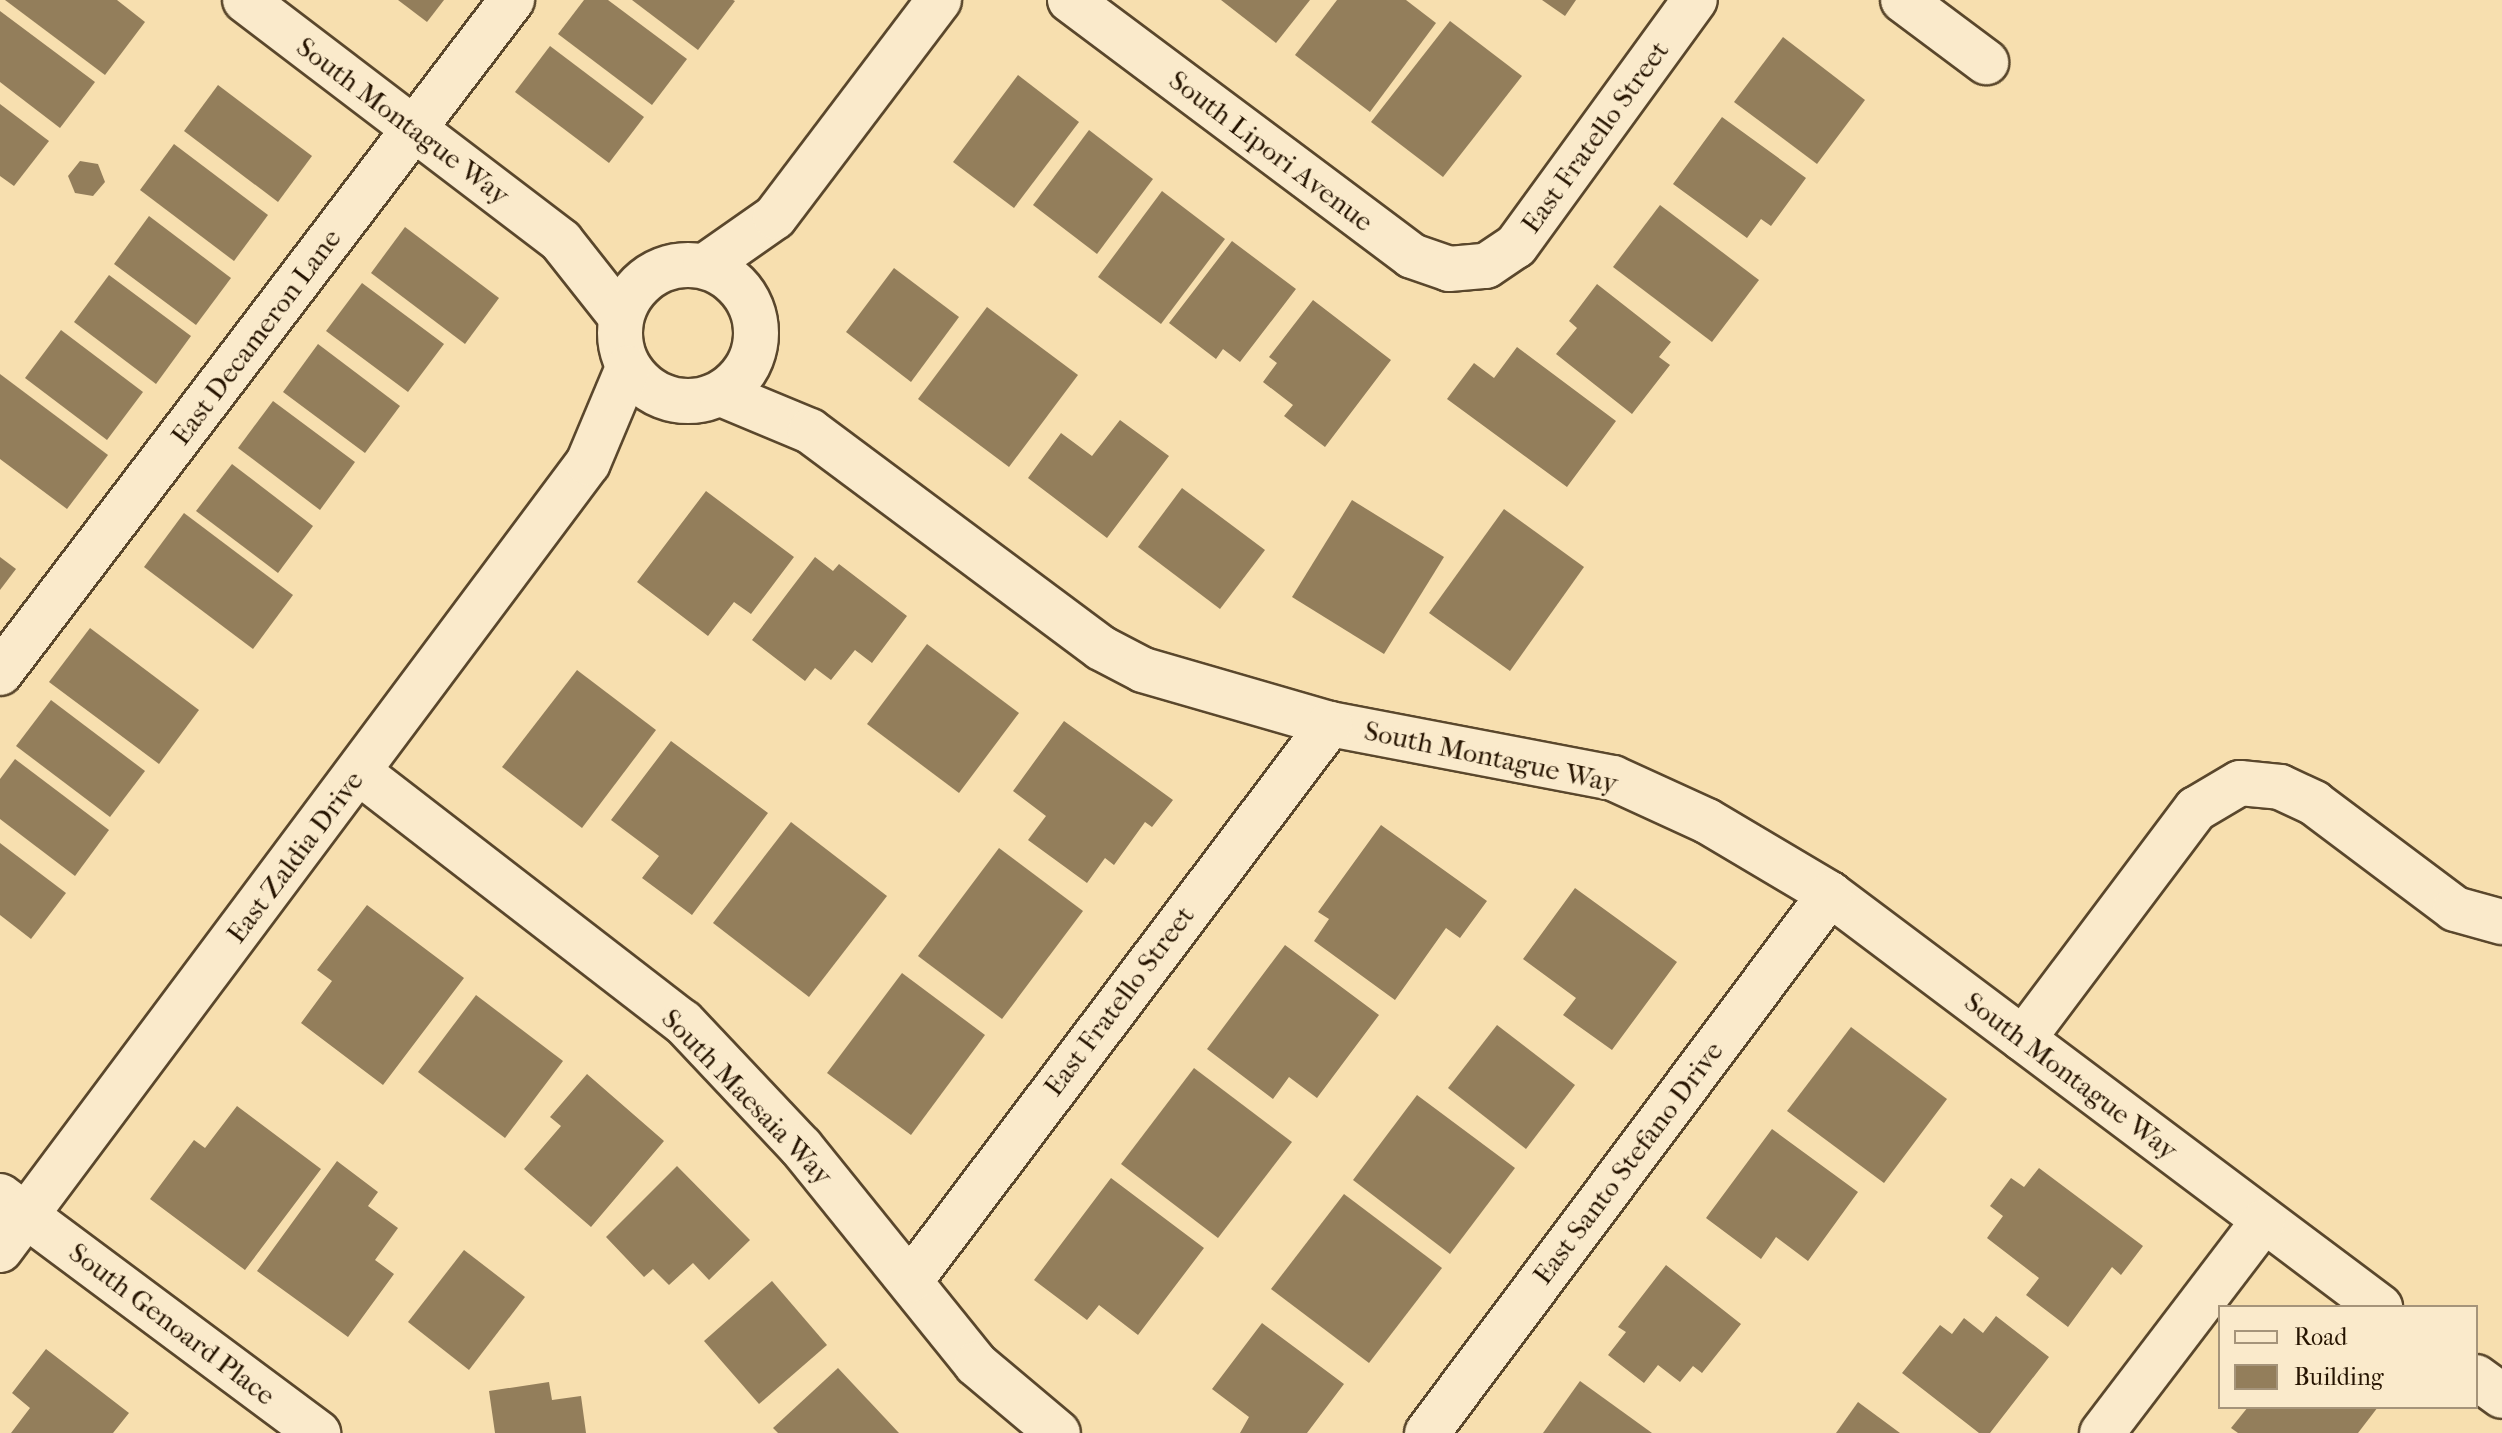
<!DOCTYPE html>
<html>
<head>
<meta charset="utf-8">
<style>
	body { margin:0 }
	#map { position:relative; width:2502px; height:1433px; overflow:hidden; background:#f7dfaf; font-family:"IM FELL French Canon",serif }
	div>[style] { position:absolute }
	.building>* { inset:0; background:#937e5b }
	.roads { filter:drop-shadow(2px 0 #5a472c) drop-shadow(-2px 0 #5a472c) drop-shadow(0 2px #5a472c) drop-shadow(0 -2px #5a472c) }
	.minor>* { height:44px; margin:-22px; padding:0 22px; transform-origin:22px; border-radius:22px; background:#faeacb }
	.minor>.ring { margin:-22px; padding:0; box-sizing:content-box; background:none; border:44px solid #faeacb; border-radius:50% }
	span { translate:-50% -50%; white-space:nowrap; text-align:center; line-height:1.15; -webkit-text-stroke:6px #faeacb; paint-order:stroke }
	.street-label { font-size:28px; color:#261401 }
	.legend { position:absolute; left:2218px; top:1305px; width:260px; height:104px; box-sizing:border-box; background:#faeacb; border:2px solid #a5947a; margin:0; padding:10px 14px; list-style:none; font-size:24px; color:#261401 }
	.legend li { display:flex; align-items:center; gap:16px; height:40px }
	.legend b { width:40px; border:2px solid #a5947a }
</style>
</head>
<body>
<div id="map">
	<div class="building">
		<div style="clip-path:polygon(5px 0,117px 0,145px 22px,105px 75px)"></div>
		<div style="clip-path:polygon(398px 0,444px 0,427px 22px)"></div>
		<div style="clip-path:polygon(584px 0,608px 0,687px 59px,652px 105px,558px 34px)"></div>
		<div style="clip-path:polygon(632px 0,733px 0,735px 1px,698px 50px)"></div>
		<div style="clip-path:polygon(1221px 0,1310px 0,1276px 43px)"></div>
		<div style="clip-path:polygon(1337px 0,1406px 0,1436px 23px,1370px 112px,1295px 55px)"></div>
		<div style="clip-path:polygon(1542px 0,1576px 0,1565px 16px)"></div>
		<div style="clip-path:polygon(0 11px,95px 82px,60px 128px,0 82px)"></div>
		<div style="clip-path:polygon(1450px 21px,1522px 76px,1443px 177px,1371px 122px)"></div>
		<div style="clip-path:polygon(1783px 37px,1865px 100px,1817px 164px,1734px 102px)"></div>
		<div style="clip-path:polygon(550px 46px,644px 117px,609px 163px,515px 92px)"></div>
		<div style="clip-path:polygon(1018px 75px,1079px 122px,1014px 208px,953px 162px)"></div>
		<div style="clip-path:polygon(218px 85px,312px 156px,278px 202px,184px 131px)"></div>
		<div style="clip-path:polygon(0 104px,49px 141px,14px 186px,0 176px)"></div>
		<div style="clip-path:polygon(1722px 117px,1806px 178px,1771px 226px,1761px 219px,1747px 238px,1673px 184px)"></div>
		<div style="clip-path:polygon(1089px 130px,1153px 179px,1097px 254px,1033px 205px)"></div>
		<div style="clip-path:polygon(174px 144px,268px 215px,234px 261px,140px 190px)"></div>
		<div style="clip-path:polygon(80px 161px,98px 164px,105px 182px,93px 196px,75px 193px,68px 176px)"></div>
		<div style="clip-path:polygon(1162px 191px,1225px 239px,1161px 324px,1098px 277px)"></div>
		<div style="clip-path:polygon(1660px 205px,1759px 280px,1712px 342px,1613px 267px)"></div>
		<div style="clip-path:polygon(149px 216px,231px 278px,196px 325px,114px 264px)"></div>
		<div style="clip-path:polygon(405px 227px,499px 298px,465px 344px,371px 273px)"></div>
		<div style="clip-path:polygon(1232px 241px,1296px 289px,1240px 362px,1223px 349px,1216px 359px,1169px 323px)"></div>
		<div style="clip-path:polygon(894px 268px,959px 317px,911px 382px,846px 332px)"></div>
		<div style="clip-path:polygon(109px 275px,191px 336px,156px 384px,74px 322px)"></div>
		<div style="clip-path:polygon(362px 283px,444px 344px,408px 392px,326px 331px)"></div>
		<div style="clip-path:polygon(1597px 284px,1671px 342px,1659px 357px,1670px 365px,1632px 414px,1556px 354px,1577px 328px,1569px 321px)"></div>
		<div style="clip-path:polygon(1313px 300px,1391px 360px,1325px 447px,1284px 416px,1293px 405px,1263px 382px,1277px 363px,1269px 357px)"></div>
		<div style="clip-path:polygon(987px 307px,1078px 375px,1009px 467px,918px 399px)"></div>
		<div style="clip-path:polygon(61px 330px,143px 392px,107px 440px,25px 378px)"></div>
		<div style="clip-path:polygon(318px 344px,400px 406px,365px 453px,283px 392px)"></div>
		<div style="clip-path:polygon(1517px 347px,1616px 421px,1567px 487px,1447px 399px,1474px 363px,1494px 378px)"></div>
		<div style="clip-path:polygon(0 374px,108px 455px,67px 509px,0 459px)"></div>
		<div style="clip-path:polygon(273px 401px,355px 462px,320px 510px,238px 448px)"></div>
		<div style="clip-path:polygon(1120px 420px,1169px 456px,1107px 538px,1028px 478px,1061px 433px,1092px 456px)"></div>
		<div style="clip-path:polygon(232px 464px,313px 526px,278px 573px,196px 511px)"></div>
		<div style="clip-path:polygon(1182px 488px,1265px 550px,1220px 609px,1138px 547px)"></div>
		<div style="clip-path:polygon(706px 491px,794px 557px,751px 614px,734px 602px,708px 636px,637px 582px)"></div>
		<div style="clip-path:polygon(1352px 500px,1444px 557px,1384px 654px,1292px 597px)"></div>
		<div style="clip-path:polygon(1504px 509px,1584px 567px,1510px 671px,1429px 613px)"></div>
		<div style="clip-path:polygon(184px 513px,293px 595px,253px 649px,144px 567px)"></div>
		<div style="clip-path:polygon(0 557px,16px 569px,0 590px)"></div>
		<div style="clip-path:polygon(815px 557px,833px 571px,839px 564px,907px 616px,872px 663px,855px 650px,831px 680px,815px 668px,805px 681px,752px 640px)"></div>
		<div style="clip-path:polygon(90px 628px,199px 710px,159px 764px,49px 682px)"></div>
		<div style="clip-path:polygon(927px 644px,1019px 713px,959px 793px,867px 724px)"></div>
		<div style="clip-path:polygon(577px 670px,656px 730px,582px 828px,502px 767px)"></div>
		<div style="clip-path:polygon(51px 700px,145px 771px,110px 817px,16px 746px)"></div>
		<div style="clip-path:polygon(1064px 721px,1173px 800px,1152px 827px,1145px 822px,1114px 865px,1105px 858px,1087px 883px,1028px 840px,1046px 816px,1013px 791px)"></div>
		<div style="clip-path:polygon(671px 741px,768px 813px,692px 915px,642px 878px,659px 856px,611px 820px)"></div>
		<div style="clip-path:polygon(15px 759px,109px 830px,75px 876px,0 819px,0 779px)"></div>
		<div style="clip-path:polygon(791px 822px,887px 896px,809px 997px,713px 923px)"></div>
		<div style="clip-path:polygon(1381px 825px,1487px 901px,1460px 938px,1446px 928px,1395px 1000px,1314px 941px,1329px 919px,1318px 912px)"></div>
		<div style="clip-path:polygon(0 843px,66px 893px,31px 939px,0 915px)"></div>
		<div style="clip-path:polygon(999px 848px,1083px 911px,1002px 1019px,918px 956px)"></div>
		<div style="clip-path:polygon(1575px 888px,1677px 962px,1612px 1050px,1563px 1015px,1576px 998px,1523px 959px)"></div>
		<div style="clip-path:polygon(367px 905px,464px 978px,383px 1085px,301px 1023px,332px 981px,317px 970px)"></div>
		<div style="clip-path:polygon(1285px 945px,1379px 1015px,1317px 1098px,1289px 1077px,1273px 1099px,1207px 1049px)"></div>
		<div style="clip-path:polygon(902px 973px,985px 1035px,911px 1135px,827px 1073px)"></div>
		<div style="clip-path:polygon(476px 995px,563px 1061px,505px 1138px,418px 1072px)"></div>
		<div style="clip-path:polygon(1497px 1025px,1575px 1085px,1526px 1149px,1448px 1088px)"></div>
		<div style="clip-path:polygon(1851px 1027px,1947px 1099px,1884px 1183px,1787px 1111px)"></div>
		<div style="clip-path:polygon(1194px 1068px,1292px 1142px,1218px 1238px,1121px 1164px)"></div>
		<div style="clip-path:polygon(587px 1074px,664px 1141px,591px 1227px,524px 1169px,561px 1126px,550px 1117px)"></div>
		<div style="clip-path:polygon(1417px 1095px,1515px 1168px,1450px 1254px,1353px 1180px)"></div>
		<div style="clip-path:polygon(237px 1106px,321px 1169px,245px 1270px,150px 1199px,194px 1140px,205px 1148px)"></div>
		<div style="clip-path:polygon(1772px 1129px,1858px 1192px,1808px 1261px,1776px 1237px,1761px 1259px,1706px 1218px)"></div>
		<div style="clip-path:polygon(337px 1161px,378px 1192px,368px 1206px,398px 1228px,375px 1260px,394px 1274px,348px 1337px,257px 1271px)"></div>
		<div style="clip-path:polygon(677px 1166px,750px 1240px,709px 1280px,693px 1263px,669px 1285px,653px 1269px,644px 1277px,606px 1237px)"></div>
		<div style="clip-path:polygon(2039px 1168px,2143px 1246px,2121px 1275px,2112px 1267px,2068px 1327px,2026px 1295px,2039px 1278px,1987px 1238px,2003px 1216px,1990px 1206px,2011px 1178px,2024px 1187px)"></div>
		<div style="clip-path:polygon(1111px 1178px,1204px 1248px,1138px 1335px,1099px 1305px,1087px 1320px,1034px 1280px)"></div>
		<div style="clip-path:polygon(1344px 1194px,1442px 1268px,1369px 1363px,1271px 1289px)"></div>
		<div style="clip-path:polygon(464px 1250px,525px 1297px,469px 1370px,408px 1322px)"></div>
		<div style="clip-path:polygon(1666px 1265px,1741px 1324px,1702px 1373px,1693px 1366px,1680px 1382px,1658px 1365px,1644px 1383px,1608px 1355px,1626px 1332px,1618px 1327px)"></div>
		<div style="clip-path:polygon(772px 1281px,827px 1345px,759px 1404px,704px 1341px)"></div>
		<div style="clip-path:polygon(1996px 1316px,2049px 1357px,1990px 1433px,1979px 1433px,1902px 1373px,1940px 1325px,1952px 1334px,1964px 1318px,1983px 1333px)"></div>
		<div style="clip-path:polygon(1262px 1323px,1344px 1384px,1307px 1433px,1240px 1433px,1249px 1417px,1212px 1389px)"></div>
		<div style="clip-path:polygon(46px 1349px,129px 1413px,113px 1433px,11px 1433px,30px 1408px,12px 1393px)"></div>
		<div style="clip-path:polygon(838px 1368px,899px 1433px,778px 1433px,773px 1428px)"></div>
		<div style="clip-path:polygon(1580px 1381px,1652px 1433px,1543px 1433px)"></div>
		<div style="clip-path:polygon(549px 1382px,552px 1400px,581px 1396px,586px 1433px,495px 1433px,489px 1391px)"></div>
		<div style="clip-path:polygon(1858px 1402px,1900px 1433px,1836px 1433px)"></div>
		<div style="clip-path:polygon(2248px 1407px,2378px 1407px,2358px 1433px,2238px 1433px,2231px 1428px)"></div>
	</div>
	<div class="roads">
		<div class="minor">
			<div style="left:245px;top:0;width:397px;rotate:37.3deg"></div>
			<div style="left:561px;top:241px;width:97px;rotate:51.7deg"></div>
			<div style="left:1070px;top:0;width:427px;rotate:36.8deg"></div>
			<div style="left:1412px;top:256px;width:39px;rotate:19deg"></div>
			<div style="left:1449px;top:269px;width:37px;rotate:-5deg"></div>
			<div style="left:1486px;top:266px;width:36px;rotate:-34deg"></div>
			<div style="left:1516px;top:246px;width:304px;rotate:-54deg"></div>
			<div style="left:1903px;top:0;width:104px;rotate:36.8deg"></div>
			<div class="ring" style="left:620px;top:265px;width:92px;height:92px"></div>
			<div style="left:705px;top:266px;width:85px;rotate:-35deg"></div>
			<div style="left:775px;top:217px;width:272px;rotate:-52.9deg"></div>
			<div style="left:721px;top:394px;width:96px;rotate:22.6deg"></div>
			<div style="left:810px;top:431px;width:363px;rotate:36.7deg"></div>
			<div style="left:1101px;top:648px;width:47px;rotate:27.6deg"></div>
			<div style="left:1143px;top:670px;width:195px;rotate:16.1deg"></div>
			<div style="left:1330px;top:724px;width:288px;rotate:10.8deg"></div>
			<div style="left:1613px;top:778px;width:103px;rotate:24.6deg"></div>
			<div style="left:1707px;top:821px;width:143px;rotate:30.7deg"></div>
			<div style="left:1830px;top:894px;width:688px;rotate:36.9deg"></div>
			<div style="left:0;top:673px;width:846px;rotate:-52.74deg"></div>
			<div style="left:359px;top:772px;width:409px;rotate:37.7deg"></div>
			<div style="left:683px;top:1022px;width:172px;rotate:46.7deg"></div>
			<div style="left:801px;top:1147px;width:279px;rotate:51.1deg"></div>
			<div style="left:976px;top:1364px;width:107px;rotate:40.1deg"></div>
			<div style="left:2023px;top:1039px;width:288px;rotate:-53.1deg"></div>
			<div style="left:2196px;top:809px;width:51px;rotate:-30.6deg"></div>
			<div style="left:2240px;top:783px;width:40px;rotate:5.7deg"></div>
			<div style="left:2280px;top:787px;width:38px;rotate:25deg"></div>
			<div style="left:2314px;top:803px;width:176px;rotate:36.9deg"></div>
			<div style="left:2455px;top:909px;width:49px;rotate:15.5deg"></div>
			<div style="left:0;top:1196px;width:397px;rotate:36.7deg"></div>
			<div style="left:0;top:1250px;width:982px;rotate:-53.24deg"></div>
			<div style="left:588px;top:463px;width:103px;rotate:-67.2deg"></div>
			<div style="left:911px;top:1280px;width:696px;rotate:-53deg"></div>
			<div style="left:2476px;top:1377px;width:32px;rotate:36deg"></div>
			<div style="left:1427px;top:1433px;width:673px;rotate:-53.22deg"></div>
			<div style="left:2102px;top:1433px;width:265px;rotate:-52.7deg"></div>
		</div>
	</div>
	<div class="street-label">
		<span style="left:403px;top:121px;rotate:37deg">South Montague Way</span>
		<span style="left:1595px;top:137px;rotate:-54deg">East Fratello Street</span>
		<span style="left:1271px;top:151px;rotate:37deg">South Lipori Avenue</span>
		<span style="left:256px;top:337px;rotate:-53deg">East Decameron Lane</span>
		<span style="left:1491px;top:757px;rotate:12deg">South Montague Way</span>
		<span style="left:295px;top:857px;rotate:-53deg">East Zaldia Drive</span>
		<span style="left:1119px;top:1001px;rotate:-53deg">East Fratello Street</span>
		<span style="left:2071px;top:1076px;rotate:37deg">South Montague Way</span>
		<span style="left:747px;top:1097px;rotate:46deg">South Maesaia Way</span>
		<span style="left:1628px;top:1163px;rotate:-53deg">East Santo Stefano Drive</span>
		<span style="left:172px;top:1324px;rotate:37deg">South Genoard Place</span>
	</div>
	<ul class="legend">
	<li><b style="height:10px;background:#faeacb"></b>Road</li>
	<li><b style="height:22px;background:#937e5b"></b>Building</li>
	</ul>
</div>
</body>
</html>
